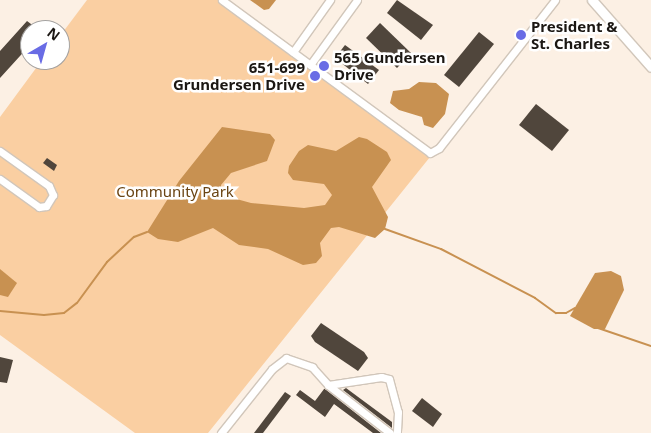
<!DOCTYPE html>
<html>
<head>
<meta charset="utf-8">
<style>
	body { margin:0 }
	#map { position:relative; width:651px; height:433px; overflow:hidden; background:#fcf0e4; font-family:"Noto Sans",sans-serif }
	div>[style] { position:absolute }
	.green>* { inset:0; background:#facfa2 }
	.water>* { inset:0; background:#c89151 }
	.stream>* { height:2px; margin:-1px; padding:0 1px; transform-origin:1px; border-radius:1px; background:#c89151 }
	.building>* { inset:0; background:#50463c }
	.roads { filter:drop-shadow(1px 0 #d1c6ba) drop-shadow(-1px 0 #d1c6ba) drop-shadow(0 1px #d1c6ba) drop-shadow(0 -1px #d1c6ba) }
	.minor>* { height:7px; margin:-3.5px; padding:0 3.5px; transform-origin:3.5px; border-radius:3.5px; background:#fff }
	.tertiary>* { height:9px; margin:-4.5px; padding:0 4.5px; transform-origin:4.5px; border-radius:4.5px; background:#fff }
	.dots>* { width:14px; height:14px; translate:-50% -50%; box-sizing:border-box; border:2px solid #fff; border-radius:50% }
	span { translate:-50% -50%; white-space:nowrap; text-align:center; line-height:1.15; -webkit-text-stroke:5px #fff; paint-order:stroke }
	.poi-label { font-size:15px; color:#1b1713; font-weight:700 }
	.left { translate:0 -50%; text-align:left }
	.right { translate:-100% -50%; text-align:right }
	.park-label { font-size:15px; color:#6a4413 }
	.north { position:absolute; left:20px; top:20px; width:50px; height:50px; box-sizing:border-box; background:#fff; border:1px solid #a4a2a1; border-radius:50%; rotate:38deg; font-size:14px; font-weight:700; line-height:20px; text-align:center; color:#1b1713 }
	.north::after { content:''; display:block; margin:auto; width:18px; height:22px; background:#696ce5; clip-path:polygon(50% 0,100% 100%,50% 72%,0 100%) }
</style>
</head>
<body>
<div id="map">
	<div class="green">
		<div style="clip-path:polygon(87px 0,220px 0,430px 157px,208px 433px,135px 433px,0 335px,0 117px,42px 60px,60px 60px,60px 36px)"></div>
	</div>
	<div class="water">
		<div style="clip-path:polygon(250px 0,276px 0,269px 9px,264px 10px)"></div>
		<div style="clip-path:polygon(419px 82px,436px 83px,449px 94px,445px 114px,433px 128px,424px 125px,422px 117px,399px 110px,390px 103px,393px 91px,409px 89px)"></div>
		<div style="clip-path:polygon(222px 127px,270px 134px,275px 140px,267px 161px,231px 173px,221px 185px,222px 195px,251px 203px,304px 208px,325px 205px,332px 195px,324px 184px,293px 180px,288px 173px,289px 166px,299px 151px,308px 145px,336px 151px,359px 137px,367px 139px,387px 152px,391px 160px,372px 187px,388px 217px,385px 229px,375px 238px,339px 227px,331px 228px,320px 243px,322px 256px,316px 263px,303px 265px,268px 249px,239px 245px,213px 228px,178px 242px,158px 239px,147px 232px,179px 181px)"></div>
		<div style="clip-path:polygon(0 269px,17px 283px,8px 297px,0 295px)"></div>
		<div style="clip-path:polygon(611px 271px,621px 276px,624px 290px,605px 329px,594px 329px,570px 316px,595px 273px)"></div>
	</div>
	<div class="stream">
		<div style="left:385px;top:229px;width:59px;rotate:19.7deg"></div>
		<div style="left:441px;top:249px;width:106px;rotate:27.5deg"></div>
		<div style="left:535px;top:298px;width:26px;rotate:36deg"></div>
		<div style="left:556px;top:313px;width:10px"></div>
		<div style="left:566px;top:313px;width:10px;rotate:-29deg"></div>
		<div style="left:0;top:311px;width:44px;rotate:5.2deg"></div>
		<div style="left:44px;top:315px;width:20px;rotate:-6deg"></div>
		<div style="left:64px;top:313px;width:16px;rotate:-38deg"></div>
		<div style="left:77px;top:303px;width:51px;rotate:-53.8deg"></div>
		<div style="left:107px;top:262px;width:37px;rotate:-43deg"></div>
		<div style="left:134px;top:237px;width:14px;rotate:-21deg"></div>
		<div style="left:598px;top:328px;width:56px;rotate:18.8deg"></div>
	</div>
	<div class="building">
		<div style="clip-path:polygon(397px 0,433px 25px,421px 40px,387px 13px)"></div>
		<div style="clip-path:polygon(27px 21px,39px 30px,30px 30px,30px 45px,0 78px,0 51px)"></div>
		<div style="clip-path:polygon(380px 23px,411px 53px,397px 68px,366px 38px)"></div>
		<div style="clip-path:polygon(479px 32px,494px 44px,459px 87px,444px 75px)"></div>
		<div style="clip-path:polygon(345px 45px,379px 70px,368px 84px,335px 58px)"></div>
		<div style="clip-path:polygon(536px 104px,569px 130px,552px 151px,519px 125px)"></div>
		<div style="clip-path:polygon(47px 158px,57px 165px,54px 171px,43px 163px)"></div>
		<div style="clip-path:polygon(321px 323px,364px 352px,368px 358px,358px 371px,315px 342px,311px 336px)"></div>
		<div style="clip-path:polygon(0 357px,13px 360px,7px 383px,0 382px)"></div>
		<div style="clip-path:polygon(346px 388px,392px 422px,392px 428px,343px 390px)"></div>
		<div style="clip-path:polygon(324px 389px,325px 389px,381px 433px,373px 433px,334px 404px,325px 417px,296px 395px,300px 390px,315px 401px)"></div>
		<div style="clip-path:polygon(285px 392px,291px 396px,263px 433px,254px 433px)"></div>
		<div style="clip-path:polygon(422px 398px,442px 414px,433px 427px,412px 411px)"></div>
	</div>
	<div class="roads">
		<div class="minor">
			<div style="left:222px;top:0;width:258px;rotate:36.3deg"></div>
			<div style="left:430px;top:153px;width:10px;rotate:-29deg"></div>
			<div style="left:439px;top:148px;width:188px;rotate:-51.9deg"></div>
			<div style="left:293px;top:52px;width:64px;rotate:-54.6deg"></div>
			<div style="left:310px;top:65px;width:80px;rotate:-54.1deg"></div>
			<div style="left:0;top:151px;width:60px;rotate:35.5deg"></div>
			<div style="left:49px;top:186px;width:10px;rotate:66deg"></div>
			<div style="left:53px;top:195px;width:13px;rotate:122deg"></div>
			<div style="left:46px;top:206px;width:7px;rotate:172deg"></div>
			<div style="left:39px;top:207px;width:48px;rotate:-144.3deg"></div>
			<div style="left:328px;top:385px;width:54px;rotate:-8.6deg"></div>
			<div style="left:381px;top:377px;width:8px;rotate:14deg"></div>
			<div style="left:389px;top:379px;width:34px;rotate:75deg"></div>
			<div style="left:398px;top:412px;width:21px;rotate:93deg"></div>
			<div style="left:221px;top:433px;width:82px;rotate:-51.4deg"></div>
			<div style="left:272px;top:369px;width:18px;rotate:-38deg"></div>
			<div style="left:286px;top:358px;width:28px;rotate:19deg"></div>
			<div style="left:312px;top:367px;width:24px;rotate:48deg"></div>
			<div style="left:328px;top:385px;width:78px;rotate:37.7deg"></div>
		</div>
		<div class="tertiary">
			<div style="left:592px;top:0;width:89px;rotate:48.6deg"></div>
		</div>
	</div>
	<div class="dots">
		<div style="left:521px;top:35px;background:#696ce5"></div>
		<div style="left:324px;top:66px;background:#696ce5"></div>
		<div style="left:315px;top:76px;background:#696ce5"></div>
	</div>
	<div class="poi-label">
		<span class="left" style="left:531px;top:35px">President &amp;<br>St. Charles</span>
		<span class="left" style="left:334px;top:66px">565 Gundersen<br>Drive</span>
		<span class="right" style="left:305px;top:76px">651-699<br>Grundersen Drive</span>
	</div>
	<div class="park-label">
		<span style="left:175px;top:192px">Community Park</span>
	</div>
	<div class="north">N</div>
</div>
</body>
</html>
